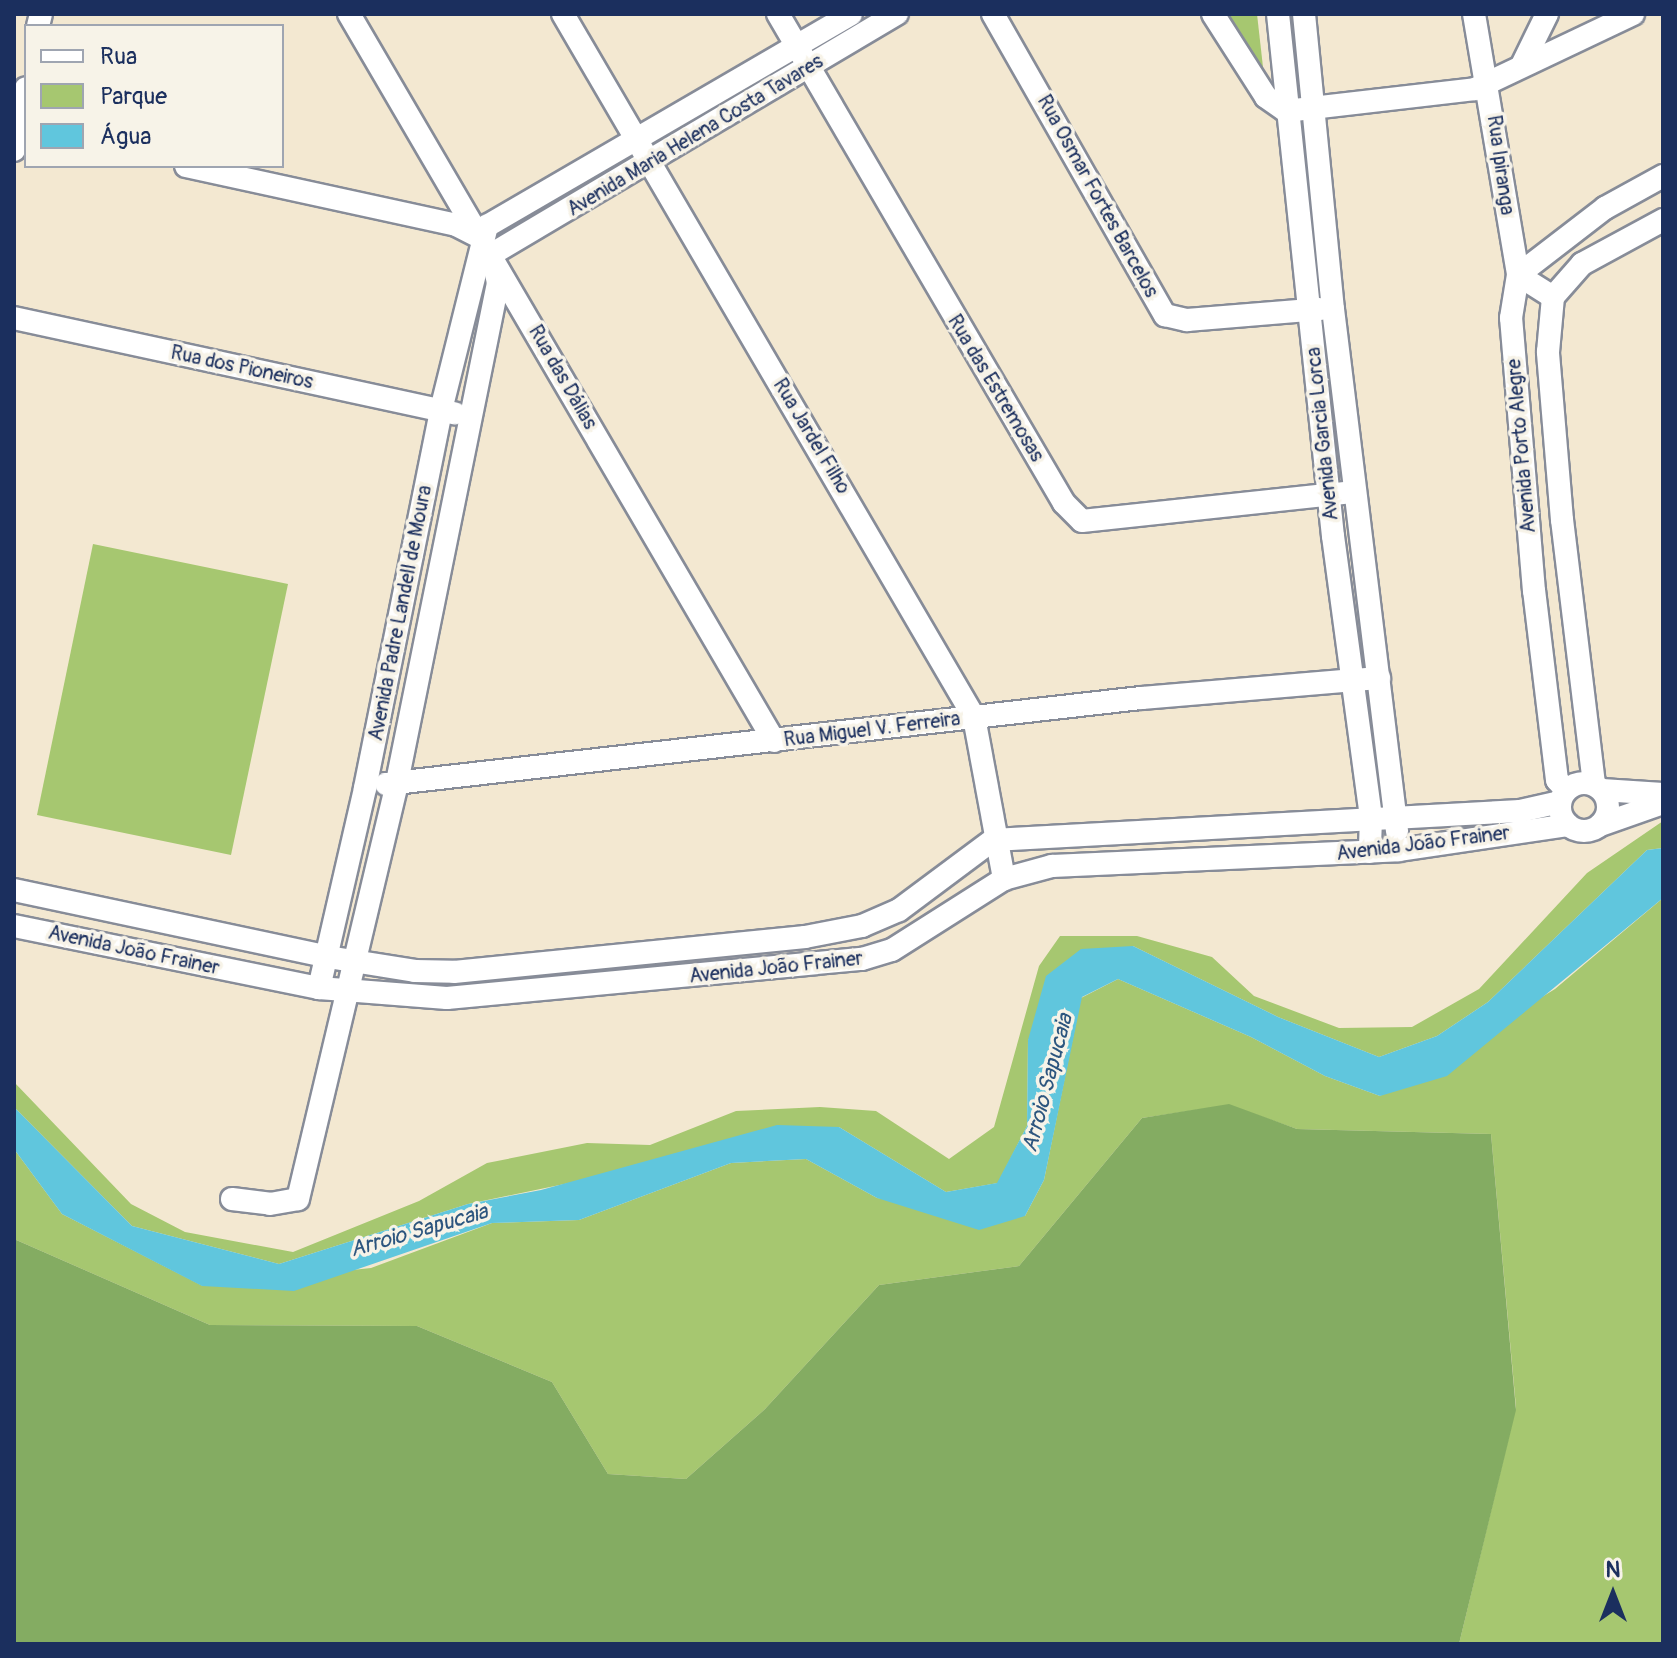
<!DOCTYPE html>
<html>
<head>
<meta charset="utf-8">
<style>
	body { margin:0 }
	#map { position:relative; width:1677px; height:1658px; overflow:hidden; background:#f3e8d1; font-family:Pangolin,sans-serif }
	div>[style] { position:absolute }
	.green>* { inset:0; background:#a6c770 }
	.forest>* { inset:0; background:#84ac62 }
	.water>* { inset:0; background:#60c6dd }
	.roads { filter:drop-shadow(2px 0 #878c98) drop-shadow(-2px 0 #878c98) drop-shadow(0 2px #878c98) drop-shadow(0 -2px #878c98) }
	.minor>* { height:22px; margin:-11px; padding:0 11px; transform-origin:11px; border-radius:11px; background:#fff }
	.minor>.ring { margin:-11px; padding:0; box-sizing:content-box; background:none; border:22px solid #fff; border-radius:50% }
	span { translate:-50% -50%; white-space:nowrap; text-align:center; line-height:1.15; -webkit-text-stroke:7px #f7f3e8; paint-order:stroke }
	.street-label { font-size:20px; color:#1b2f5e }
	.water-label { font-size:22px; color:#2c557e; font-style:italic }
	.frame { position:absolute; inset:0; border:16px solid #1b2f5e; pointer-events:none }
	.legend { position:absolute; left:24px; top:24px; width:260px; height:144px; box-sizing:border-box; background:#f7f3e8; border:2px solid #9fa5b1; margin:0; padding:10px 14px; list-style:none; font-size:24px; color:#1b2f5e }
	.legend li { display:flex; align-items:center; gap:16px; height:40px }
	.legend b { width:40px; border:2px solid #9fa5b1 }
	.north { position:absolute; left:1573px; top:1554px; width:80px; height:80px; -webkit-text-stroke:6px #f7f3e8; paint-order:stroke; rotate:0deg; font-size:22px; font-weight:700; line-height:32px; text-align:center; color:#1b2f5e }
	.north::after { content:''; display:block; margin:auto; width:28px; height:36px; background:#1b2f5e; clip-path:polygon(50% 0,100% 100%,50% 72%,0 100%) }
</style>
</head>
<body>
<div id="map">
	<div class="green">
		<div style="clip-path:polygon(1223px 14px,1257px 14px,1265px 85px)"></div>
		<div style="clip-path:polygon(93px 544px,288px 584px,231px 855px,37px 815px)"></div>
		<div style="clip-path:polygon(1663px 821px,1663px 848px,1647px 850px,1488px 1002px,1437px 1036px,1379px 1057px,1278px 1017px,1133px 946px,1028px 1040px,1027px 1126px,998px 1183px,946px 1192px,839px 1127px,468px 1204px,279px 1264px,132px 1226px,14px 1107px,14px 1082px,131px 1204px,185px 1232px,293px 1252px,419px 1201px,487px 1163px,587px 1143px,650px 1145px,736px 1111px,820px 1107px,876px 1111px,949px 1159px,994px 1127px,1039px 966px,1060px 936px,1137px 936px,1212px 957px,1254px 996px,1339px 1028px,1412px 1027px,1479px 989px,1587px 873px)"></div>
		<div style="clip-path:polygon(1663px 898px,1663px 1644px,1459px 1644px,1516px 1407px,1491px 1134px,1297px 1129px,1229px 1105px,1142px 1118px,1019px 1266px,879px 1285px,765px 1409px,686px 1479px,608px 1474px,552px 1382px,417px 1326px,210px 1325px,14px 1239px,14px 1149px,62px 1214px,203px 1286px,371px 1268px,492px 1223px,579px 1220px,731px 1163px,806px 1159px,877px 1198px,1025px 1216px,1044px 1180px,1081px 998px,1118px 979px,1251px 1037px,1325px 1076px,1380px 1096px,1555px 989px)"></div>
	</div>
	<div class="forest">
		<div style="clip-path:polygon(1229px 1104px,1297px 1129px,1491px 1134px,1516px 1410px,1459px 1644px,14px 1644px,14px 1239px,210px 1325px,417px 1326px,552px 1382px,608px 1474px,686px 1479px,765px 1409px,879px 1285px,1019px 1266px,1142px 1118px)"></div>
	</div>
	<div class="water">
		<div style="clip-path:polygon(1663px 848px,1663px 898px,1447px 1076px,1380px 1096px,1325px 1076px,1251px 1037px,1118px 979px,1082px 997px,1044px 1180px,1025px 1216px,979px 1230px,877px 1198px,806px 1159px,731px 1163px,579px 1220px,492px 1223px,294px 1291px,202px 1286px,62px 1214px,14px 1149px,14px 1107px,132px 1226px,279px 1264px,468px 1204px,541px 1190px,777px 1125px,839px 1127px,946px 1192px,997px 1183px,1027px 1126px,1028px 1040px,1046px 976px,1081px 949px,1133px 946px,1278px 1017px,1379px 1057px,1437px 1036px,1488px 1002px,1647px 850px)"></div>
	</div>
	<div class="roads">
		<div class="minor">
			<div style="left:349px;top:14px;width:842px;rotate:59.69deg"></div>
			<div style="left:563px;top:14px;width:814px;rotate:59.69deg"></div>
			<div style="left:974px;top:717px;width:165px;rotate:79.5deg"></div>
			<div style="left:778px;top:14px;width:566px;rotate:59.68deg"></div>
			<div style="left:1064px;top:503px;width:25px;rotate:45deg"></div>
			<div style="left:1082px;top:521px;width:274px;rotate:-6.1deg"></div>
			<div style="left:993px;top:14px;width:347px;rotate:60.3deg"></div>
			<div style="left:1165px;top:315px;width:23px;rotate:13deg"></div>
			<div style="left:1187px;top:320px;width:133px;rotate:-4.7deg"></div>
			<div style="left:1213px;top:14px;width:98px;rotate:57.4deg"></div>
			<div style="left:1266px;top:97px;width:24px;rotate:35deg"></div>
			<div style="left:1286px;top:111px;width:190px;rotate:-6.6deg"></div>
			<div style="left:1475px;top:89px;width:175px;rotate:-25.4deg"></div>
			<div style="left:1278px;top:14px;width:525px;rotate:83.99deg"></div>
			<div style="left:1333px;top:536px;width:285px;rotate:82.3deg"></div>
			<div style="left:1371px;top:818px;width:34px;rotate:92deg"></div>
			<div style="left:1304px;top:14px;width:296px;rotate:84.4deg"></div>
			<div style="left:1333px;top:309px;width:526px;rotate:83.01deg"></div>
			<div style="left:1474px;top:14px;width:265px;rotate:80.4deg"></div>
			<div style="left:1518px;top:275px;width:41px;rotate:32.2deg"></div>
			<div style="left:38px;top:26px;width:12px;rotate:-76deg"></div>
			<div style="left:1522px;top:65px;width:57px;rotate:-63.9deg"></div>
			<div style="left:14px;top:150px;width:63px;rotate:-79deg"></div>
			<div style="left:186px;top:166px;width:276px;rotate:12.3deg"></div>
			<div style="left:456px;top:225px;width:27px;rotate:27deg"></div>
			<div style="left:14px;top:318px;width:451px;rotate:12.2deg"></div>
			<div class="ring" style="left:1560px;top:783px;width:26px;height:26px"></div>
			<div style="left:386px;top:784px;width:760px;rotate:-6.5deg"></div>
			<div style="left:1141px;top:698px;width:239px;rotate:-4.8deg"></div>
			<div style="left:1594px;top:784px;width:266px;rotate:-96.9deg"></div>
			<div style="left:1562px;top:520px;width:169px;rotate:-94.8deg"></div>
			<div style="left:1548px;top:352px;width:55px;rotate:-84.8deg"></div>
			<div style="left:1553px;top:297px;width:44px;rotate:-48.7deg"></div>
			<div style="left:1582px;top:264px;width:92px;rotate:-28.5deg"></div>
			<div style="left:1566px;top:790px;width:13px;rotate:-132deg"></div>
			<div style="left:1557px;top:780px;width:190px;rotate:-96.9deg"></div>
			<div style="left:1534px;top:591px;width:274px;rotate:-94.8deg"></div>
			<div style="left:1511px;top:318px;width:44px;rotate:-80.8deg"></div>
			<div style="left:1518px;top:275px;width:110px;rotate:-37.6deg"></div>
			<div style="left:1605px;top:208px;width:66px;rotate:-28.9deg"></div>
			<div style="left:1602px;top:790px;width:61px;rotate:3.8deg"></div>
			<div style="left:1600px;top:825px;width:67px;rotate:-19.2deg"></div>
			<div style="left:14px;top:890px;width:321px;rotate:12deg"></div>
			<div style="left:328px;top:957px;width:88px;rotate:9.1deg"></div>
			<div style="left:415px;top:971px;width:39px;rotate:1deg"></div>
			<div style="left:454px;top:972px;width:353px;rotate:-5.7deg"></div>
			<div style="left:805px;top:937px;width:58px;rotate:-10.9deg"></div>
			<div style="left:862px;top:926px;width:40px;rotate:-23.4deg"></div>
			<div style="left:899px;top:910px;width:117px;rotate:-36.7deg"></div>
			<div style="left:993px;top:840px;width:528px;rotate:-3.15deg"></div>
			<div style="left:1520px;top:811px;width:41px;rotate:-12.7deg"></div>
			<div style="left:14px;top:926px;width:311px;rotate:11.5deg"></div>
			<div style="left:319px;top:988px;width:128px;rotate:4.5deg"></div>
			<div style="left:447px;top:998px;width:417px;rotate:-5.4deg"></div>
			<div style="left:862px;top:959px;width:31px;rotate:-17deg"></div>
			<div style="left:892px;top:950px;width:133px;rotate:-32.4deg"></div>
			<div style="left:1004px;top:879px;width:50px;rotate:-15.2deg"></div>
			<div style="left:1052px;top:866px;width:347px;rotate:-2.6deg"></div>
			<div style="left:1399px;top:850px;width:171px;rotate:-8.4deg"></div>
			<div style="left:319px;top:988px;width:205px;rotate:-77deg"></div>
			<div style="left:365px;top:788px;width:386px;rotate:-78.6deg"></div>
			<div style="left:441px;top:410px;width:190px;rotate:-76deg"></div>
			<div style="left:487px;top:226px;width:421px;rotate:-30.2deg"></div>
			<div style="left:232px;top:1199px;width:38px;rotate:7deg"></div>
			<div style="left:270px;top:1204px;width:28px;rotate:-10deg"></div>
			<div style="left:298px;top:1199px;width:429px;rotate:-76.6deg"></div>
			<div style="left:397px;top:782px;width:509px;rotate:-78.56deg"></div>
			<div style="left:498px;top:283px;width:30px;rotate:-102deg"></div>
			<div style="left:492px;top:254px;width:471px;rotate:-30.7deg"></div>
		</div>
	</div>
	<div class="street-label">
		<span style="left:695px;top:135px;rotate:-31deg">Avenida Maria Helena Costa Tavares</span>
		<span style="left:1501px;top:165px;rotate:82deg">Rua Ipiranga</span>
		<span style="left:1098px;top:196px;rotate:61deg">Rua Osmar Fortes Barcelos</span>
		<span style="left:242px;top:367px;rotate:12deg">Rua dos Pioneiros</span>
		<span style="left:563px;top:377px;rotate:60deg">Rua das Dálias</span>
		<span style="left:996px;top:388px;rotate:59deg">Rua das Estremosas</span>
		<span style="left:1322px;top:434px;rotate:-96deg">Avenida Garcia Lorca</span>
		<span style="left:812px;top:436px;rotate:59deg">Rua Jardel Filho</span>
		<span style="left:1521px;top:446px;rotate:-95deg">Avenida Porto Alegre</span>
		<span style="left:400px;top:613px;rotate:-79deg">Avenida Padre Landell de Moura</span>
		<span style="left:872px;top:729px;rotate:-7deg">Rua Miguel V. Ferreira</span>
		<span style="left:1423px;top:843px;rotate:-7deg">Avenida João Frainer</span>
		<span style="left:134px;top:950px;rotate:12deg">Avenida João Frainer</span>
		<span style="left:776px;top:967px;rotate:-6deg">Avenida João Frainer</span>
	</div>
	<div class="water-label">
		<span style="left:1048px;top:1083px;rotate:-75deg">Arroio Sapucaia</span>
		<span style="left:419px;top:1231px;rotate:-16deg">Arroio Sapucaia</span>
	</div>
	<div class="frame"></div>
	<ul class="legend">
	<li><b style="height:10px;background:#fff"></b>Rua</li>
	<li><b style="height:22px;background:#a6c770"></b>Parque</li>
	<li><b style="height:22px;background:#60c6dd"></b>Água</li>
	</ul>
	<div class="north">N</div>
</div>
</body>
</html>
